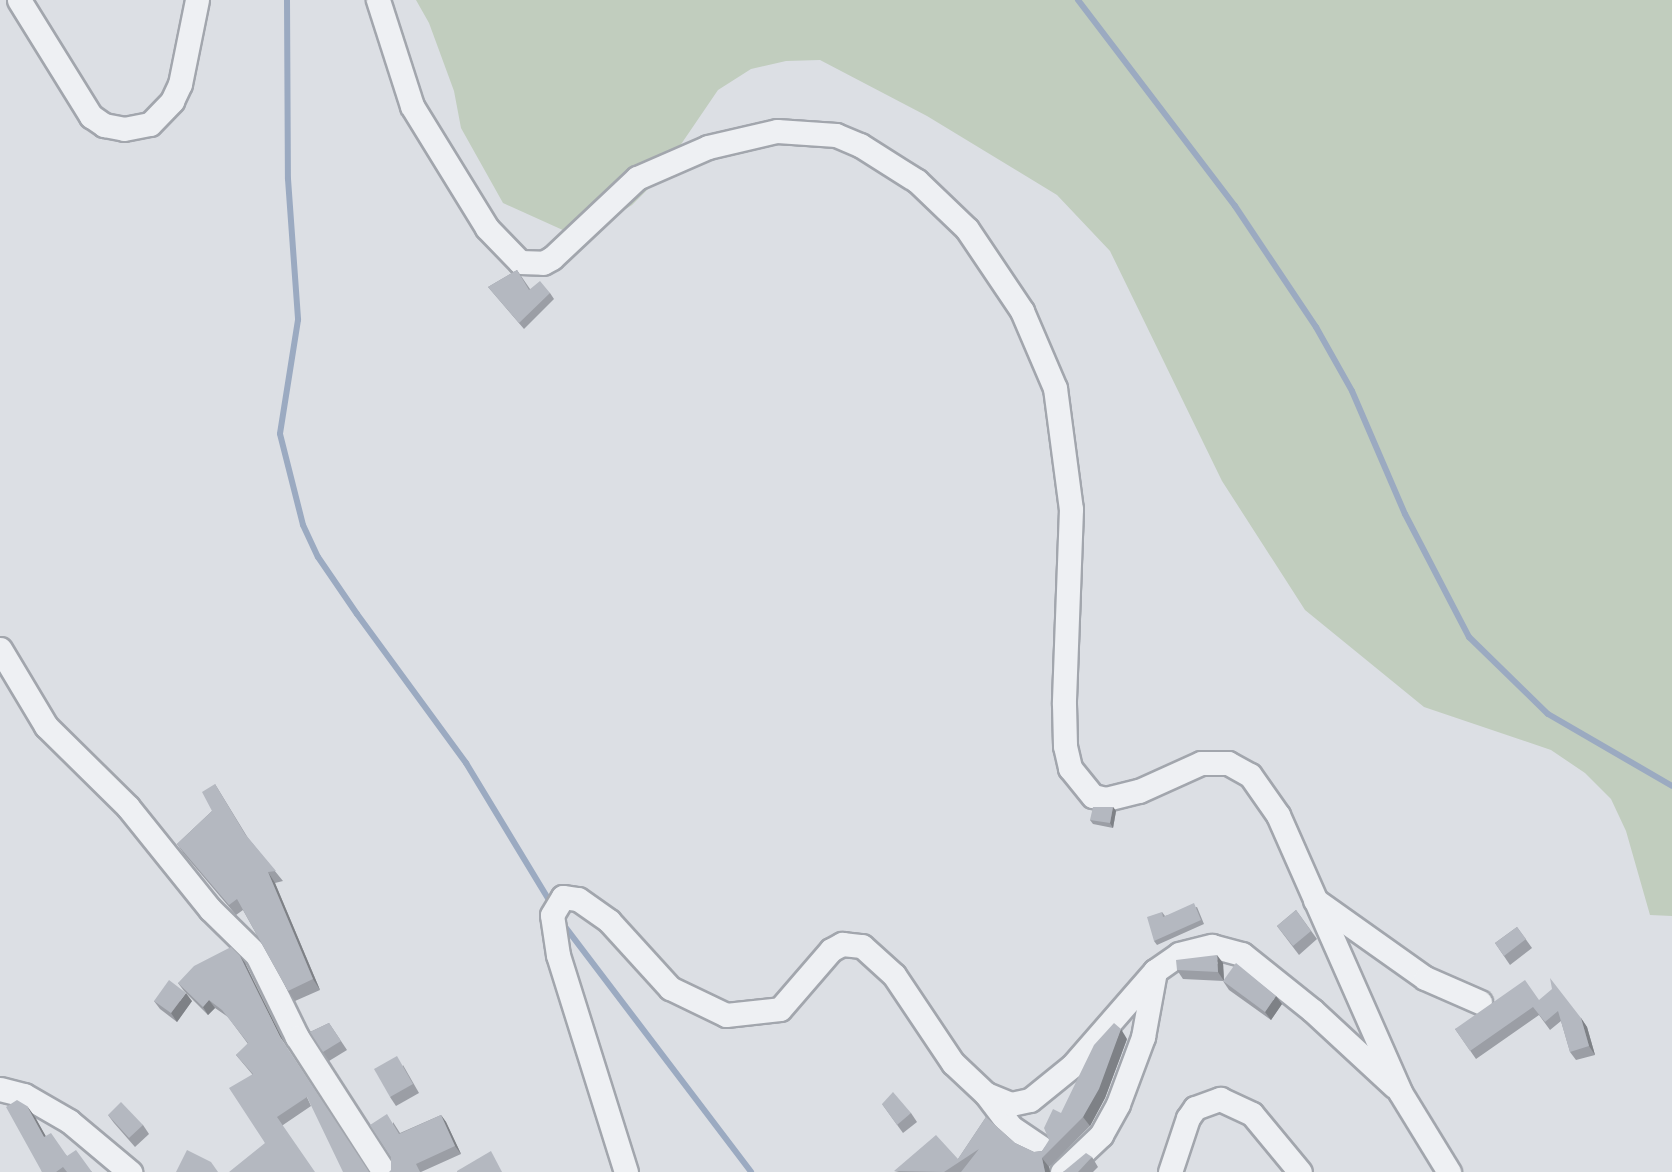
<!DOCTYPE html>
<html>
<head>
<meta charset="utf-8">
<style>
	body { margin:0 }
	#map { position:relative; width:1672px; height:1172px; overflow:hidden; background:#dcdfe4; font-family:"Work Sans",sans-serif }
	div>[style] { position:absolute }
	.green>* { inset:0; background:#c1cdbe }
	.stream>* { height:6px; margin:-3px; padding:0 3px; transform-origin:3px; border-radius:3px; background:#9baac1 }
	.roads { filter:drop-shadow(2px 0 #a2a6ad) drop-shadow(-2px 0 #a2a6ad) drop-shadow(0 2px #a2a6ad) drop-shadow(0 -2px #a2a6ad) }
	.minor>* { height:23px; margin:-11.5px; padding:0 11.5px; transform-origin:11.5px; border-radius:11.5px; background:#eef0f3 }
	.wall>* { inset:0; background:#9b9ea5 }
	.shaded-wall>* { inset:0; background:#7e8186 }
	.building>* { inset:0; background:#b4b8c0 }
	span { translate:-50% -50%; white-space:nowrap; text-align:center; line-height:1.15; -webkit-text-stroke:5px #ebeef2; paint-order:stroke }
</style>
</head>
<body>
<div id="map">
	<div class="green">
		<div style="clip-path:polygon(416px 0,1672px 0,1672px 916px,1650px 915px,1626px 831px,1611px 799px,1585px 773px,1551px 750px,1424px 707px,1305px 610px,1222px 481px,1110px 251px,1057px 195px,927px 116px,820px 60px,786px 61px,751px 69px,718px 90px,656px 181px,632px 205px,600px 225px,565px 231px,503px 203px,461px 128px,454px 91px,429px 23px)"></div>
	</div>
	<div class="stream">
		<div style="left:287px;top:0;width:179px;rotate:89.7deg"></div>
		<div style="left:288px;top:179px;width:141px;rotate:85.9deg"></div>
		<div style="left:298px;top:320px;width:115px;rotate:99deg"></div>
		<div style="left:280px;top:434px;width:94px;rotate:75.8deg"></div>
		<div style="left:303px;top:525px;width:35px;rotate:65deg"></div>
		<div style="left:318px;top:557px;width:69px;rotate:55.6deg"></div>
		<div style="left:357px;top:614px;width:185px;rotate:53.8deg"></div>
		<div style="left:466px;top:763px;width:166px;rotate:58.8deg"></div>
		<div style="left:1078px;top:0;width:259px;rotate:52.7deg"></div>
		<div style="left:1235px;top:206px;width:146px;rotate:56.2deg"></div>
		<div style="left:1316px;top:327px;width:73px;rotate:60.6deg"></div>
		<div style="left:1352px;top:391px;width:134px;rotate:66.7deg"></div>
		<div style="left:1405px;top:514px;width:139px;rotate:62.5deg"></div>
		<div style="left:1469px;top:637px;width:110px;rotate:44.3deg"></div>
		<div style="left:1548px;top:714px;width:143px;rotate:30.1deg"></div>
		<div style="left:563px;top:924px;width:311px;rotate:52.8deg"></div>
	</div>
	<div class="roads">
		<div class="minor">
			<div style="left:19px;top:0;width:137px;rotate:58.2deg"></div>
			<div style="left:91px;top:116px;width:16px;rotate:35deg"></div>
			<div style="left:104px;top:125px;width:20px;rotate:11deg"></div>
			<div style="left:124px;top:129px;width:26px;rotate:-11deg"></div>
			<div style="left:150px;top:124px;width:32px;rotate:-46deg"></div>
			<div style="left:172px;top:101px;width:19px;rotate:-65deg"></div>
			<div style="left:180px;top:84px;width:86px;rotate:-78.6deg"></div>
			<div style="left:378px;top:0;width:111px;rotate:72.2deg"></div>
			<div style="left:412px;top:106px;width:143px;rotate:58.4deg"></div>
			<div style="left:487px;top:228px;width:47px;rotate:45.9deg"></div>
			<div style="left:520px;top:262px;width:23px;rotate:2deg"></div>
			<div style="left:543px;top:263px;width:10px;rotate:-29deg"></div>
			<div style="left:552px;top:258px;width:117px;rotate:-43.3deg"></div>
			<div style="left:637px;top:178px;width:77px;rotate:-23.6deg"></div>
			<div style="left:708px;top:147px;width:71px;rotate:-13.1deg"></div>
			<div style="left:777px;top:131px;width:59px;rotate:3.9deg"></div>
			<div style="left:836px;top:135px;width:26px;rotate:23deg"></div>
			<div style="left:860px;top:145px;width:67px;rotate:32.3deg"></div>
			<div style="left:917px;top:181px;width:69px;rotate:43.8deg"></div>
			<div style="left:967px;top:229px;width:99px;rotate:56.1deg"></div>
			<div style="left:1022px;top:311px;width:84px;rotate:66.8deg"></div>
			<div style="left:1055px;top:388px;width:122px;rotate:82.5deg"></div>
			<div style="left:1071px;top:509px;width:195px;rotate:92.1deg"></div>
			<div style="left:1064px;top:704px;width:42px;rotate:88.6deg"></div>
			<div style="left:1065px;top:746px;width:23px;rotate:77deg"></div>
			<div style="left:1070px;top:768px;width:36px;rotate:51deg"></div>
			<div style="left:1093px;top:796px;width:13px;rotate:13deg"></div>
			<div style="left:1106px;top:799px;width:34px;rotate:-14deg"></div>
			<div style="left:1139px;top:791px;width:68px;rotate:-24.3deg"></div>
			<div style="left:1201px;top:763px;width:27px"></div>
			<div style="left:1228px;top:763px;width:25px;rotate:29deg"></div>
			<div style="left:1250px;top:775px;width:49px;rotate:55deg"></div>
			<div style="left:1278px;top:815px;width:303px;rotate:66.2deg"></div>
			<div style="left:1400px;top:1092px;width:94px;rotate:58.5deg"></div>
			<div style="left:0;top:649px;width:90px;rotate:59.1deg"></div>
			<div style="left:46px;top:726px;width:115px;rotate:44.6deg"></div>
			<div style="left:128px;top:807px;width:131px;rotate:51.2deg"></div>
			<div style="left:210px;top:909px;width:66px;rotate:44.4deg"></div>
			<div style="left:257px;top:955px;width:91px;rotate:64deg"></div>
			<div style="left:297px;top:1037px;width:161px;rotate:57.2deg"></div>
			<div style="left:1315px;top:900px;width:135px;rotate:35.3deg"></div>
			<div style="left:1425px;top:978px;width:60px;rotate:23.6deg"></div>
			<div style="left:0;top:1089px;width:25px;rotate:14deg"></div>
			<div style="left:24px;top:1095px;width:52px;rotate:30deg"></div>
			<div style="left:69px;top:1121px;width:80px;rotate:39.9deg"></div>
			<div style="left:986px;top:1094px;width:41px;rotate:52.9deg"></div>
			<div style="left:1011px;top:1127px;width:37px;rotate:34deg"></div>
			<div style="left:626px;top:1172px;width:227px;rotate:-107.4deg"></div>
			<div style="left:558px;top:955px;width:40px;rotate:-98.5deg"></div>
			<div style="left:552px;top:915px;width:21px;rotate:-59deg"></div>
			<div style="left:563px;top:897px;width:15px;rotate:8deg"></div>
			<div style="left:578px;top:899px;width:38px;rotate:35deg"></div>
			<div style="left:609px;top:921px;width:91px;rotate:47.7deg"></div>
			<div style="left:670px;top:988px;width:62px;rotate:25.7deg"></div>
			<div style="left:726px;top:1015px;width:54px;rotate:-6.3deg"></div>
			<div style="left:780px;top:1009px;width:78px;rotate:-49.2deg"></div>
			<div style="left:831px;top:950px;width:13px;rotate:-29deg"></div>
			<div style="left:842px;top:944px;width:20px;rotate:6deg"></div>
			<div style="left:862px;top:946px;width:43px;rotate:42.2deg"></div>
			<div style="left:894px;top:975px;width:106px;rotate:56.2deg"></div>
			<div style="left:953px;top:1063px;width:45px;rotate:43.2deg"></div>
			<div style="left:986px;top:1094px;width:27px;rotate:22deg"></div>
			<div style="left:1011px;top:1104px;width:19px;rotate:-12deg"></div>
			<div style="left:1030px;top:1100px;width:54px;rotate:-39deg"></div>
			<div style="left:1072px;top:1066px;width:126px;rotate:-48.9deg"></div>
			<div style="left:1155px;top:971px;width:29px;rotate:-35deg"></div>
			<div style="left:1179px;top:954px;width:34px;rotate:-14deg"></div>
			<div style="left:1212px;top:946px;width:31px;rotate:15deg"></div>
			<div style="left:1242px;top:954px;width:90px;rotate:38.7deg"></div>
			<div style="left:1312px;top:1010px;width:112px;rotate:42.8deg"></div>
			<div style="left:1062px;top:1172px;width:54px;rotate:-43.5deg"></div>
			<div style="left:1101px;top:1135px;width:35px;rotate:-61deg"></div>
			<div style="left:1118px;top:1104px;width:72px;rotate:-69.5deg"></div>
			<div style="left:1143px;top:1037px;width:67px;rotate:-79.7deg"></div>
			<div style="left:1170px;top:1172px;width:57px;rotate:-71.6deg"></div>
			<div style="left:1188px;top:1118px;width:12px;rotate:-55deg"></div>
			<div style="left:1195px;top:1108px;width:27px;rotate:-20deg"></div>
			<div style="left:1220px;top:1099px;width:35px;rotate:25deg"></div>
			<div style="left:1252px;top:1114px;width:75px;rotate:50.4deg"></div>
		</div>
	</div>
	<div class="wall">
		<div style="clip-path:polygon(517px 270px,530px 289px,550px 293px,554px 299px,524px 329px,488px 287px)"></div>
		<div style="clip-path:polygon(215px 784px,248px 838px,283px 881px,275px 883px,320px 990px,295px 1001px,288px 991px,243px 910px,236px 915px,184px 854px,177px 844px,212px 811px)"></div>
		<div style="clip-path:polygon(1113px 807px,1116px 811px,1113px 828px,1093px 824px,1090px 820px)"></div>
		<div style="clip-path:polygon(1197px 907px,1204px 924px,1157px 945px,1154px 941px,1162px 912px,1165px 916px)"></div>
		<div style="clip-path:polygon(1296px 910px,1317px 939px,1299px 955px,1277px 926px)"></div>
		<div style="clip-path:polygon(1517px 927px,1532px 948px,1510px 965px,1495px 943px)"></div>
		<div style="clip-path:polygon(240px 956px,245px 963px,311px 1106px,283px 1125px,265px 1143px,252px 1074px,236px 1055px,248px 1044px,228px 1017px,215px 1008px,208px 1015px,184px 991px,178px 983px)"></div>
		<div style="clip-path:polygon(1223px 963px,1224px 981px,1183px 979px,1177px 970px)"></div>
		<div style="clip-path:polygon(1223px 981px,1282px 1004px,1271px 1020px,1229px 990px)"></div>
		<div style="clip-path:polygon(1539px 1000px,1581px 1018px,1587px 1027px,1595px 1055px,1576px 1060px,1570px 1052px,1561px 1021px,1550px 1030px,1539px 1015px,1476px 1059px,1455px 1029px)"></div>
		<div style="clip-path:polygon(154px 1001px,192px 1001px,177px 1022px,160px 1009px)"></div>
		<div style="clip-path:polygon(329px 1023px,347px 1050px,329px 1061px,310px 1032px)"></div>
		<div style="clip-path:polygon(1127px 1039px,1105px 1098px,1090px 1126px,1049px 1167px,1050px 1172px,894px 1172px,958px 1159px,986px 1117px,1015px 1143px,1034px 1152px,1042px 1151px)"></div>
		<div style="clip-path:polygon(403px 1065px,419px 1093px,396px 1106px,390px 1097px)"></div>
		<div style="clip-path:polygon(882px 1104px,911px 1113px,917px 1122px,903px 1133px)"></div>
		<div style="clip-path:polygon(27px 1106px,35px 1117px,46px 1137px,67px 1156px,92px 1172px,42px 1172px)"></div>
		<div style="clip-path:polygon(108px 1115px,143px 1125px,149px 1134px,135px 1147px,114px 1123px)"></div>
		<div style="clip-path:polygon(441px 1115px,446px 1122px,461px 1154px,421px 1172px,391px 1170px,393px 1122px,400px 1133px)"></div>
		<div style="clip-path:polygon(1092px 1157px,1098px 1167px,1093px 1172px,1063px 1172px)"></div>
	</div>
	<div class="shaded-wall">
		<div style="clip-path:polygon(1113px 807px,1116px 811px,1113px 828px,1110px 823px)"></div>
		<div style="clip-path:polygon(268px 872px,275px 883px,320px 990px,313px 979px)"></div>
		<div style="clip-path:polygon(1217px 955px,1223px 963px,1224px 981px,1218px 972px)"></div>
		<div style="clip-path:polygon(240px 956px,245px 963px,285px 1044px,280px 1037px)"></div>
		<div style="clip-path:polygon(186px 993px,192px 1001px,177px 1022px,171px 1013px)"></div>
		<div style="clip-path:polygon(1276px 996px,1282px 1004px,1271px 1020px,1265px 1012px)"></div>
		<div style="clip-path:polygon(209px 1000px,215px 1008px,208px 1015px,203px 1007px)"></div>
		<div style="clip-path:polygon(1581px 1018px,1587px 1027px,1595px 1055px,1589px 1046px)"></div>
		<div style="clip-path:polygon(1121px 1029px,1127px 1039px,1105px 1098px,1090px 1126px,1083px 1117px)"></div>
		<div style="clip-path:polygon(27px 1106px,35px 1117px,53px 1149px,44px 1137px)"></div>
		<div style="clip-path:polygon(441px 1115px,446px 1122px,461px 1154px,455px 1146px)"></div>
		<div style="clip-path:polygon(1042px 1158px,1049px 1167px,1050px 1172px,1045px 1172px)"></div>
	</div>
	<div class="building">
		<div style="clip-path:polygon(517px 270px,529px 290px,540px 281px,550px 293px,519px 323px,488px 287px)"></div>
		<div style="clip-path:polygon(215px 784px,245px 834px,276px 871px,268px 872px,313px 979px,288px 991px,237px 899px,229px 905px,177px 844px,212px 811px,202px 792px)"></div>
		<div style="clip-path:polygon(1093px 807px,1113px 807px,1110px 823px,1090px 820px)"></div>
		<div style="clip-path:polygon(1194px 903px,1201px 920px,1154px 941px,1147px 917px,1162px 912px,1163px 917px)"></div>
		<div style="clip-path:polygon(1296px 910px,1311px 931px,1293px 946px,1277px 926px)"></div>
		<div style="clip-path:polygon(1517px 927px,1526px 939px,1504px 956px,1495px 943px)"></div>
		<div style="clip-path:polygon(231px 947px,240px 956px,280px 1037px,369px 1172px,343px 1172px,307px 1097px,277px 1117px,315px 1172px,229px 1172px,265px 1143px,229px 1088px,253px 1074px,236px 1055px,248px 1043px,222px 1010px,209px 1000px,203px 1007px,178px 983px,194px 966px)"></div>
		<div style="clip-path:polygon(1217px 955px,1218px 972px,1177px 970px,1176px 960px)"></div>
		<div style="clip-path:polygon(1236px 963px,1276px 996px,1265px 1012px,1223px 981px)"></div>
		<div style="clip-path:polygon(1550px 978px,1581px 1018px,1589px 1046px,1570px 1052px,1558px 1011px,1545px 1022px,1533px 1007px,1470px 1051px,1455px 1029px,1525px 980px,1539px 1000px,1552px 989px)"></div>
		<div style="clip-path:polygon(169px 980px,186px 993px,171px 1013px,154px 1001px)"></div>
		<div style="clip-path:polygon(329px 1023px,341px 1041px,323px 1052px,310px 1032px)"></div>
		<div style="clip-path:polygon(1114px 1023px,1121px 1029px,1099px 1089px,1083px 1117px,1042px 1158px,1045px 1172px,1046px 1172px,961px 1172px,979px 1149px,944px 1172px,894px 1171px,936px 1135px,958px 1159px,986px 1117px,1015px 1143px,1034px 1152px,1042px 1151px,1049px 1140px,1044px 1128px,1053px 1109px,1061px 1113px,1094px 1045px)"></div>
		<div style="clip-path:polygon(397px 1056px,413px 1084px,390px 1097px,374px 1069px)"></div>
		<div style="clip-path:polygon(893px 1092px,911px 1113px,897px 1125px,882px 1104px)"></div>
		<div style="clip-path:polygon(17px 1100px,27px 1106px,44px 1137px,51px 1133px,67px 1156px,76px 1150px,92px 1172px,67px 1172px,63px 1167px,56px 1172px,42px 1172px,6px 1107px)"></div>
		<div style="clip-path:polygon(121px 1102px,143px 1125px,129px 1138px,108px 1115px)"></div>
		<div style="clip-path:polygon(387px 1114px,399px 1134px,441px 1115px,455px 1146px,416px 1164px,420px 1172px,389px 1172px,391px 1170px,391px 1157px,370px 1125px)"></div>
		<div style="clip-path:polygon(187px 1150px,211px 1162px,218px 1172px,176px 1172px)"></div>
		<div style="clip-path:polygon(491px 1151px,502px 1172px,457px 1172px,457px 1171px)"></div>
		<div style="clip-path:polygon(1086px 1153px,1092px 1157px,1078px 1172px,1063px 1172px)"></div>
	</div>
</div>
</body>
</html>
